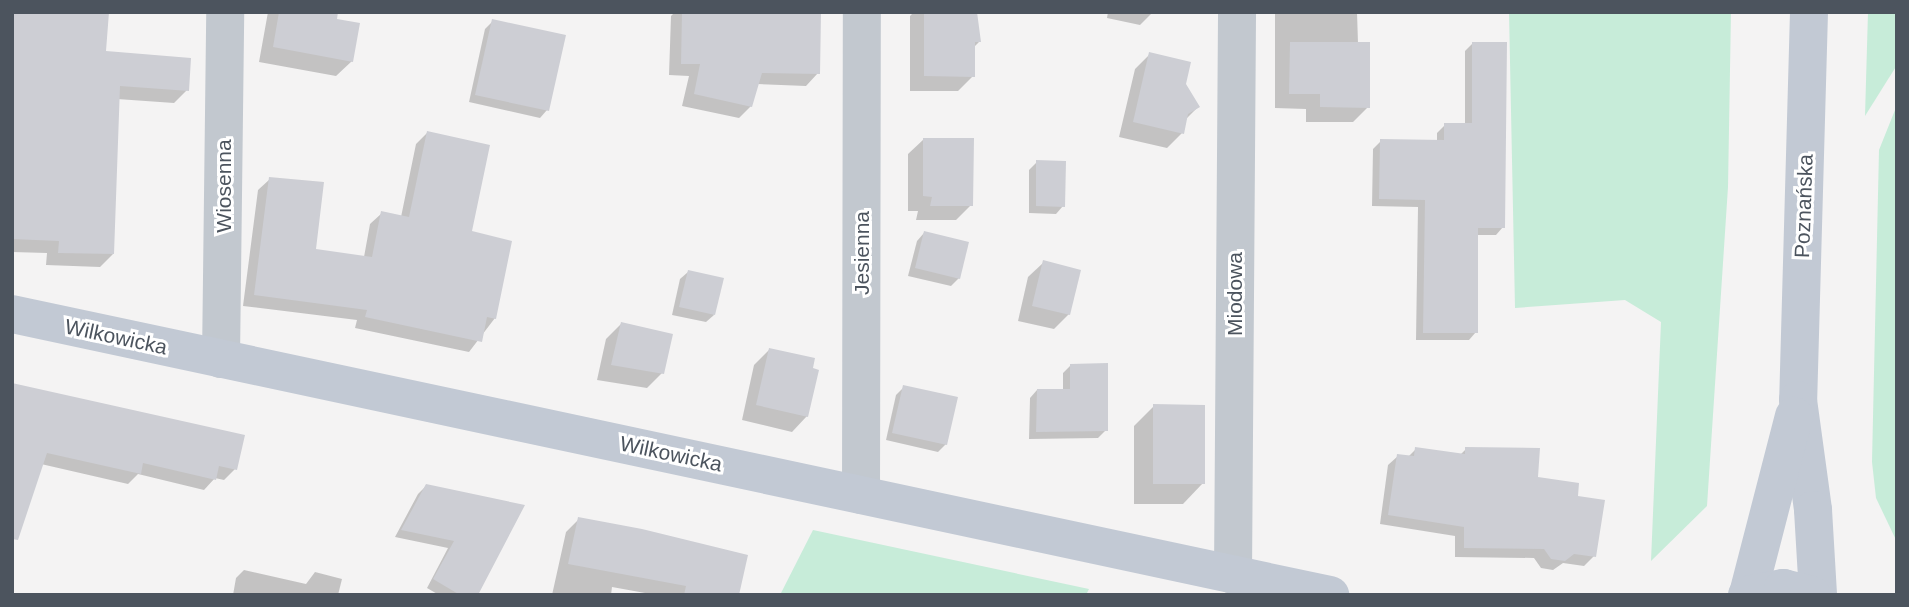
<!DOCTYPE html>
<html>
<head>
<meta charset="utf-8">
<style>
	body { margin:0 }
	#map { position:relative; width:1909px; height:607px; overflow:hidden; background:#f4f3f3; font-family:Helvetica,sans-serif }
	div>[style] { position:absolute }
	.green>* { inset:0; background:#c7ecd9 }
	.shadow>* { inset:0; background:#0003 }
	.building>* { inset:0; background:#cdced4 }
	.street>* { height:38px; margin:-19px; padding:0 19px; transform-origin:19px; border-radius:19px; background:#c2c8cf }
	.secondary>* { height:38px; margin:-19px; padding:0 19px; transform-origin:19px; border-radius:19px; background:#c2c9d4 }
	span { translate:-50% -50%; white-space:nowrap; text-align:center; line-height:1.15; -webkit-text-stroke:6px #fff; paint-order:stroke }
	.street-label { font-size:21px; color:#4c545e }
	.frame { position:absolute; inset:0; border:14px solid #4c545e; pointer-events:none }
</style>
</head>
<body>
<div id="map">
	<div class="green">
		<div style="clip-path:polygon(1509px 12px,1731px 12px,1728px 187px,1707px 506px,1651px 561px,1661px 322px,1625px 300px,1515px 308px)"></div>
		<div style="clip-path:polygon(1868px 12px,1897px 12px,1897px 65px,1865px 116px)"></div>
		<div style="clip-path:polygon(1897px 105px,1897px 542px,1876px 498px,1872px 462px,1879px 150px)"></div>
		<div style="clip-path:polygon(813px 530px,1089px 589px,1086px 595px,780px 595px)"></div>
	</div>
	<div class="shadow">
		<div style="clip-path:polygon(12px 12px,187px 90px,174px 103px,117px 99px,113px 254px,100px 267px,46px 265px,47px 253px,12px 252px)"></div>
		<div style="clip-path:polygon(268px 12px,337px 12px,335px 21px,352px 61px,336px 76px,259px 62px)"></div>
		<div style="clip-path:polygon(675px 12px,819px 12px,818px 73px,806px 86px,757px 84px,751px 106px,739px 118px,682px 106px,689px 76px,669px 75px,671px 16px)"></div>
		<div style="clip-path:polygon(914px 12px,975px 12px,979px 42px,973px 48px,973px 76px,958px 91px,910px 91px,910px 16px)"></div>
		<div style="clip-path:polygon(1108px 12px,1153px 12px,1140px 25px,1107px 18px)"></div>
		<div style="clip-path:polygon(1275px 12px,1357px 12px,1358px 43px,1368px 107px,1353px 122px,1306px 122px,1306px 109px,1275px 108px)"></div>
		<div style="clip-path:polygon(493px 21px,547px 110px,540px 118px,469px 102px,485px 29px)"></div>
		<div style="clip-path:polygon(1473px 43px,1503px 227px,1496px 235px,1477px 235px,1476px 332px,1469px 340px,1416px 340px,1418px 207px,1372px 206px,1373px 149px,1381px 141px,1437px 142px,1437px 133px,1445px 125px,1465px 125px,1465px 51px)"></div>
		<div style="clip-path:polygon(1150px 54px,1185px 85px,1198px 107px,1185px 120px,1182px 133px,1167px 148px,1119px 137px,1135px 69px)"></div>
		<div style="clip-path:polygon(427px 133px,470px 233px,495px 318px,469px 352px,355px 328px,357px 320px,243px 306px,258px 190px,270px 179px,314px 250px,364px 257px,370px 224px,382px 213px,401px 217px,416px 144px)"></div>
		<div style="clip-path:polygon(924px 139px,971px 205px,956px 220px,916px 220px,918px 211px,908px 211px,908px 154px)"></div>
		<div style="clip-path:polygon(1037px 162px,1063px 206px,1056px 214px,1029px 213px,1029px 170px)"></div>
		<div style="clip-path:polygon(924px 233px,959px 278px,951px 286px,908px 276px,917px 241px)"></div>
		<div style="clip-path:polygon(1044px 262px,1069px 314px,1054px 329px,1018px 321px,1028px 277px)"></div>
		<div style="clip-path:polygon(688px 272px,714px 315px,706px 322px,672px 315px,680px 279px)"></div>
		<div style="clip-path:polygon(621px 324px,662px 373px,647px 388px,597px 380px,606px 339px)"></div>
		<div style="clip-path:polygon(769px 350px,807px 416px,792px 432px,742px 420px,754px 365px)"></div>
		<div style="clip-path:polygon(1070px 366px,1106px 430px,1098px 438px,1029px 439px,1030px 398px,1037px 390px,1063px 390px,1063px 373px)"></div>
		<div style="clip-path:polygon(12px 386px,235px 469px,224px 480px,215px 478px,204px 490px,138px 474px,128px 484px,41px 464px)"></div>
		<div style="clip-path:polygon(904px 387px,946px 444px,938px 452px,886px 440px,896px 395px)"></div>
		<div style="clip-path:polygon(1154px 406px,1203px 483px,1183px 504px,1134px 504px,1134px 426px)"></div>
		<div style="clip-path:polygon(1416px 449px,1460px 455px,1466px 449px,1576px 498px,1594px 556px,1584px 566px,1563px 563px,1553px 570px,1541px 568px,1534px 558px,1455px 557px,1455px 536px,1380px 524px,1388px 465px,1398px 456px,1408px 457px)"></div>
		<div style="clip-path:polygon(426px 486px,523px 506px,476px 595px,439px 595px,427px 588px,448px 548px,395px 537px,418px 494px)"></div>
		<div style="clip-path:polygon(579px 519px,737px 595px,656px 595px,612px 587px,611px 595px,552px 595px,566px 532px)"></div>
		<div style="clip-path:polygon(244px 570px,306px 584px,315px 572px,342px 579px,338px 595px,233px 595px,236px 578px)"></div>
	</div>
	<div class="building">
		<div style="clip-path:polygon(12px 12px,109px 12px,106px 51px,191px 58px,189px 91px,120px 86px,114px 254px,58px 253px,59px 241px,12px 239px)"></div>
		<div style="clip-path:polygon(279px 12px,338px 12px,337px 19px,360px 23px,353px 62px,273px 47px)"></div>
		<div style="clip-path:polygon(682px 12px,821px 12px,820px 74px,762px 73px,752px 107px,694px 94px,700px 64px,681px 64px)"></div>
		<div style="clip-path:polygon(924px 12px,977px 12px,981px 42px,975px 42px,975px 77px,924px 76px)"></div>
		<div style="clip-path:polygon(492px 19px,566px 35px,549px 111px,475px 95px)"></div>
		<div style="clip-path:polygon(1290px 42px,1370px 42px,1370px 108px,1320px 107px,1320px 94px,1289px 94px)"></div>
		<div style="clip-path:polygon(1472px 42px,1507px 42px,1505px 228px,1478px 228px,1478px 333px,1423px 333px,1425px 200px,1379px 199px,1380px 139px,1444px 140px,1444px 123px,1472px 123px)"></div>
		<div style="clip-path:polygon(1149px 52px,1191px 62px,1186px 84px,1200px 107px,1188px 114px,1184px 134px,1133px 122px)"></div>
		<div style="clip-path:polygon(427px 131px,490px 145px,472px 231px,512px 241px,496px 319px,487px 317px,482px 342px,365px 317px,367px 310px,254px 295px,269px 177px,324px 182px,316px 249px,372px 257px,381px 211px,409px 217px)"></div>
		<div style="clip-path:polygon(923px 138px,974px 138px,973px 206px,930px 206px,932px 197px,923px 196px)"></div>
		<div style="clip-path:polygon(1036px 160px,1066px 161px,1065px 207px,1036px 206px)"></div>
		<div style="clip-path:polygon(924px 231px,969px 242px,960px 279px,915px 268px)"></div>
		<div style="clip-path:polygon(1043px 260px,1081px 270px,1070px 315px,1032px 306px)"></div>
		<div style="clip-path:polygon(688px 270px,724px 278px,715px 315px,679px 307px)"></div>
		<div style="clip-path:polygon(621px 322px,673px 334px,664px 374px,611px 365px)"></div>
		<div style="clip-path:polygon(769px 348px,815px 358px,813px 368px,819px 370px,808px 417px,756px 405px)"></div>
		<div style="clip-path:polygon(1108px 363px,1108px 431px,1036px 432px,1037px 389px,1070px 389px,1070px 364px)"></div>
		<div style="clip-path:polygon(12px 383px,245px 435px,237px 470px,219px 466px,216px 480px,143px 463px,141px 474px,47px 453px,18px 540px,12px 539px)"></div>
		<div style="clip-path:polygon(903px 385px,958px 397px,947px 445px,892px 433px)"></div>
		<div style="clip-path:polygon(1153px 404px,1205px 405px,1205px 484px,1153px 484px)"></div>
		<div style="clip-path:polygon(1415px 447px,1465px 454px,1465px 447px,1540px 448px,1538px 477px,1579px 483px,1578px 496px,1605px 500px,1596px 557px,1574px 554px,1565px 561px,1551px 559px,1544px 549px,1464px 548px,1464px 527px,1388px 515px,1397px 454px,1414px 456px)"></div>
		<div style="clip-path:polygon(426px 484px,525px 505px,478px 595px,460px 595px,433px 579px,454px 541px,401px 530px)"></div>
		<div style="clip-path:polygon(578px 517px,642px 529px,748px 555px,739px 595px,684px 595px,686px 586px,568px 564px)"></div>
	</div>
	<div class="street">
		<div style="left:221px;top:359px;width:347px;rotate:-89.3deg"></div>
		<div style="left:861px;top:495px;width:483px;rotate:-89.9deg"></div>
		<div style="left:1233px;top:575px;width:563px;rotate:-89.59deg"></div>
	</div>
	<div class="secondary">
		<div style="left:1809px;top:12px;width:388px;rotate:91.6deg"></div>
		<div style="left:1798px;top:400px;width:111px;rotate:82.2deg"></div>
		<div style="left:1813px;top:510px;width:85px;rotate:86.6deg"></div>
		<div style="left:12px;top:314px;width:1348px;rotate:12.04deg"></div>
		<div style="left:1748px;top:594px;width:184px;rotate:-75.5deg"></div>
		<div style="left:1747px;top:595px;width:37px;rotate:-11deg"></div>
		<div style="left:1783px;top:588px;width:30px;rotate:14deg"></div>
	</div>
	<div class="street-label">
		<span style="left:224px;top:186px;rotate:-90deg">Wiosenna</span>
		<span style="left:1804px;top:206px;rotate:-88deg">Poznańska</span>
		<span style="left:862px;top:253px;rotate:-90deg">Jesienna</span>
		<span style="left:1235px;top:294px;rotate:-90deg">Miodowa</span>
		<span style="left:116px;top:337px;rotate:12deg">Wilkowicka</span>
		<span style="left:671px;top:454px;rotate:12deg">Wilkowicka</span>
	</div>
	<div class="frame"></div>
</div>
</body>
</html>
